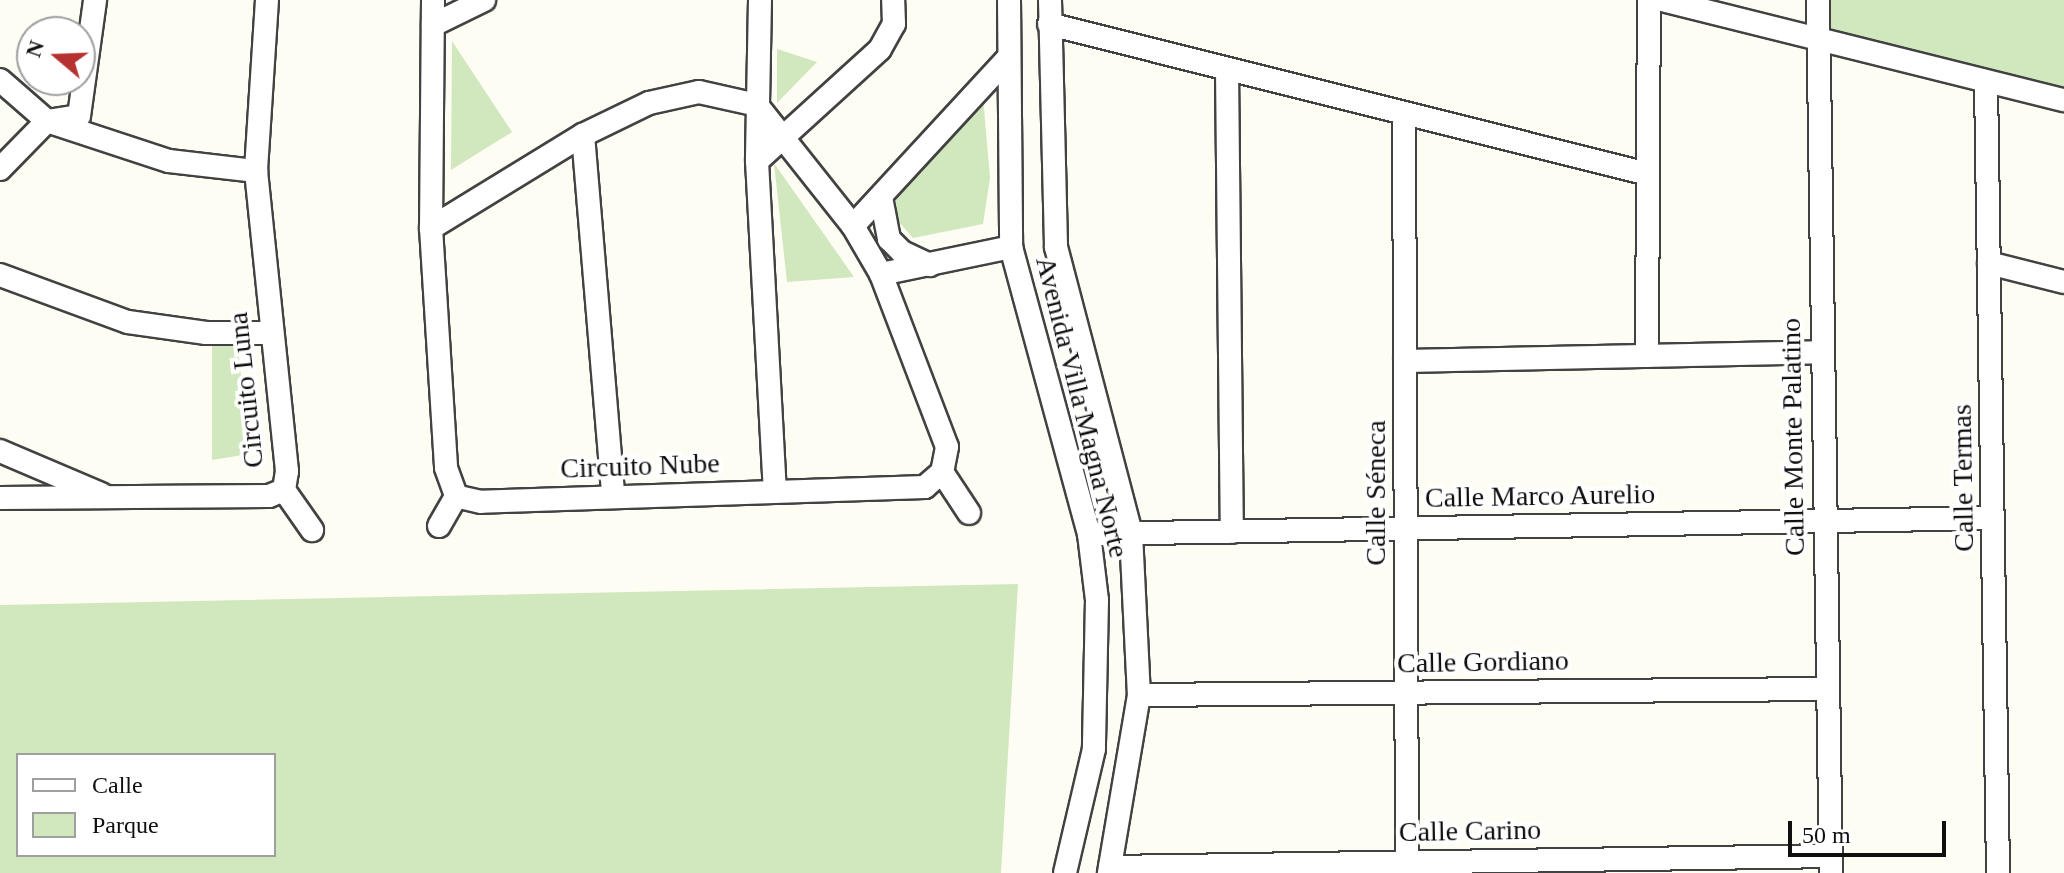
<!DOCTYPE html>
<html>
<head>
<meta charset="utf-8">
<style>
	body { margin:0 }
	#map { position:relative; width:2064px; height:873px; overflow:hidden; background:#fefdf3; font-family:Georgia,serif }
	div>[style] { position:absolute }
	.green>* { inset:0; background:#d1e7be }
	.roads { filter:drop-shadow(2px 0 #424242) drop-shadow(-2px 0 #424242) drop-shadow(0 2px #424242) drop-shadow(0 -2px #424242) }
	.minor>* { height:22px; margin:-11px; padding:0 11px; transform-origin:11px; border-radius:11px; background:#fff }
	span { translate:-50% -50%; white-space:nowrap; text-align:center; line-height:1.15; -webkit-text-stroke:8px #fff; paint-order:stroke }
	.street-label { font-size:28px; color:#0f0f0f }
	.legend { position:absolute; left:16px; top:753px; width:260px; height:104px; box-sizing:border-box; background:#fff; border:2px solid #9f9f9f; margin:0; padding:10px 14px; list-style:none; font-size:24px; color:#0f0f0f }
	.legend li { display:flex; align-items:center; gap:16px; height:40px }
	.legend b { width:40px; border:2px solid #9f9f9f }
	.north { position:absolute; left:16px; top:16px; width:80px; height:80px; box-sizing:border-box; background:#fff; border:2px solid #9f9f9f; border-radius:50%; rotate:289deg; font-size:22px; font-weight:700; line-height:32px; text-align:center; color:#0f0f0f }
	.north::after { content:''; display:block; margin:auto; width:28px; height:36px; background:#b63230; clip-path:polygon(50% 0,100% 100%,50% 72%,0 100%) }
	.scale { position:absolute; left:1788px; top:821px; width:158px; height:36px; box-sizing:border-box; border:4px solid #0f0f0f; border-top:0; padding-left:10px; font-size:24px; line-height:28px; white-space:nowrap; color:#0f0f0f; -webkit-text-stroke:6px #fff; paint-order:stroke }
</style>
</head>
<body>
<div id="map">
	<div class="green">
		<div style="clip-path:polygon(1822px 0,2064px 0,2064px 91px,1817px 39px)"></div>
		<div style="clip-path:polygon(452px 41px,512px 132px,451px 170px)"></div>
		<div style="clip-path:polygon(777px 49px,817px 62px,777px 103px)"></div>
		<div style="clip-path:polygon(983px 97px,990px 178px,983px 224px,913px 238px,897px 220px,896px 200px)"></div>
		<div style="clip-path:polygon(774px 163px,854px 277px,787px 282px)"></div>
		<div style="clip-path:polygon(212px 340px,238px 347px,249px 454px,212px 460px)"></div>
		<div style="clip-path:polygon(evenodd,1018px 584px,1001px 873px,0 873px,0 605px,1018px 584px,18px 755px,274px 755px,274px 855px,18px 855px,18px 755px)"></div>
	</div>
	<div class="roads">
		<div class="minor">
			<div style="left:267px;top:0;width:171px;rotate:93.7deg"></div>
			<div style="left:256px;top:171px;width:302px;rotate:84.1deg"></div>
			<div style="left:287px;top:471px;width:19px;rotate:99deg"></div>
			<div style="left:433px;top:0;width:228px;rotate:90.5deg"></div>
			<div style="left:431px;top:228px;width:240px;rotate:86.4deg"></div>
			<div style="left:446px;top:468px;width:30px;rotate:70deg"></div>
			<div style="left:760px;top:0;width:161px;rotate:91.1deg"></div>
			<div style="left:757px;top:161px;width:331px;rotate:86.9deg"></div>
			<div style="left:1009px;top:0;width:247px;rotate:89.5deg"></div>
			<div style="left:1011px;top:247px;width:297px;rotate:74.8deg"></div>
			<div style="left:1089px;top:534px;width:66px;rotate:83.1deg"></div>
			<div style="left:1097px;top:600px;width:149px;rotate:91.2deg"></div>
			<div style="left:1094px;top:749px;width:127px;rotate:103.2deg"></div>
			<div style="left:1050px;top:0;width:247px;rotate:88.6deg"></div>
			<div style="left:1056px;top:247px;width:296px;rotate:75.3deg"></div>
			<div style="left:1131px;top:533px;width:162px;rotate:87.2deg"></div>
			<div style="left:1139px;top:695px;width:181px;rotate:99.6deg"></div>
			<div style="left:1662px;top:0;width:414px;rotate:14deg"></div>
			<div style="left:1818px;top:0;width:873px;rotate:89.15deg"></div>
			<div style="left:1049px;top:24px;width:617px;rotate:14.06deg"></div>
			<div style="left:433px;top:25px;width:57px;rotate:-26.1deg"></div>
			<div style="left:1227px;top:69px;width:463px;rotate:89.4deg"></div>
			<div style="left:0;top:80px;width:62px;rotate:41.1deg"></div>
			<div style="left:47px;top:121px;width:128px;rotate:18.2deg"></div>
			<div style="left:169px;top:161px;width:88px;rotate:6.6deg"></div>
			<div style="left:1986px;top:82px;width:791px;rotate:89.13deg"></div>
			<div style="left:1404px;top:113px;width:760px;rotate:89.77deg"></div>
			<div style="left:583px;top:135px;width:362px;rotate:85.2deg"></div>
			<div style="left:757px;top:161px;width:166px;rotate:-42.3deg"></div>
			<div style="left:880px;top:49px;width:29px;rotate:-61deg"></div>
			<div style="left:894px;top:24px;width:24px;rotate:-92deg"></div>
			<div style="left:0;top:169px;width:67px;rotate:-45.6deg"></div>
			<div style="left:47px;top:121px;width:32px;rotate:-9deg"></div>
			<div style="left:79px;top:116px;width:117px;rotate:-82.1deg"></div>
			<div style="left:881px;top:197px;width:43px;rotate:79.2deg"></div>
			<div style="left:889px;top:239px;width:18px;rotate:45deg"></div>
			<div style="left:902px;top:252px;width:31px;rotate:25deg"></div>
			<div style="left:853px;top:226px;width:230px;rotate:-47.3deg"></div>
			<div style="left:431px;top:228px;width:178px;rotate:-31.5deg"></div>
			<div style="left:583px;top:135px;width:73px;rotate:-25.9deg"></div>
			<div style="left:649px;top:103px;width:51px;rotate:-12.4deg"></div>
			<div style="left:699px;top:92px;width:59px;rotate:12.6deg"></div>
			<div style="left:757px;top:105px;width:154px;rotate:51.6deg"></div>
			<div style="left:853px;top:226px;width:56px;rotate:59.7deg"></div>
			<div style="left:881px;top:274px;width:185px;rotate:69.1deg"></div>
			<div style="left:947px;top:447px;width:25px;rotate:101deg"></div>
			<div style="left:942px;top:472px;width:23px;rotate:139deg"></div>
			<div style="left:925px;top:487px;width:444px;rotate:178.1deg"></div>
			<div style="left:481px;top:502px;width:26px;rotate:-167deg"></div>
			<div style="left:1989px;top:263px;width:77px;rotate:14.2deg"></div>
			<div style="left:881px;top:274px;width:133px;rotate:-11.7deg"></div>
			<div style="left:0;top:275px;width:136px;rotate:20.2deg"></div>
			<div style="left:128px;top:322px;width:79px;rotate:8deg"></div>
			<div style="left:206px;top:333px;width:63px"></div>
			<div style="left:1647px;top:356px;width:356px;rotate:-89.7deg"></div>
			<div style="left:1405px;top:361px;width:417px;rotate:-1.2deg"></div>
			<div style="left:0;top:451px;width:110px;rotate:23.1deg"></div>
			<div style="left:942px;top:472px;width:49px;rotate:56.6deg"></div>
			<div style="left:284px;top:490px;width:49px;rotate:55deg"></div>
			<div style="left:0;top:498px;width:269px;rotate:-0.4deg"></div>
			<div style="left:269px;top:496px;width:16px;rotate:-22deg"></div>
			<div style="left:439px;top:526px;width:34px;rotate:-60deg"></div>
			<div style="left:1089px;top:534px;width:904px;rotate:-1.01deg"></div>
			<div style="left:1139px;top:695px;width:688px;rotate:-0.5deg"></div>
			<div style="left:1110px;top:867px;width:721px;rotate:-0.87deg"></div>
		</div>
	</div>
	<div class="street-label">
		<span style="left:246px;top:390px;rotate:-96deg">Circuito Luna</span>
		<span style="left:1082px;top:407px;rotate:76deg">Avenida Villa Magna Norte</span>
		<span style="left:1793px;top:437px;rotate:-91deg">Calle Monte Palatino</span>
		<span style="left:640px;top:466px;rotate:-2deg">Circuito Nube</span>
		<span style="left:1963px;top:478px;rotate:-91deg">Calle Termas</span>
		<span style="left:1376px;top:493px;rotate:-90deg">Calle Séneca</span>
		<span style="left:1540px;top:496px;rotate:-1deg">Calle Marco Aurelio</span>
		<span style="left:1483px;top:662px;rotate:-1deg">Calle Gordiano</span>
		<span style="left:1470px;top:831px;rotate:-1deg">Calle Carino</span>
	</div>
	<ul class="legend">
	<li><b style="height:10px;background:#fff"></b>Calle</li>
	<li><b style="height:22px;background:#d1e7be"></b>Parque</li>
	</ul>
	<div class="north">N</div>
	<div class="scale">50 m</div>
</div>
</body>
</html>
